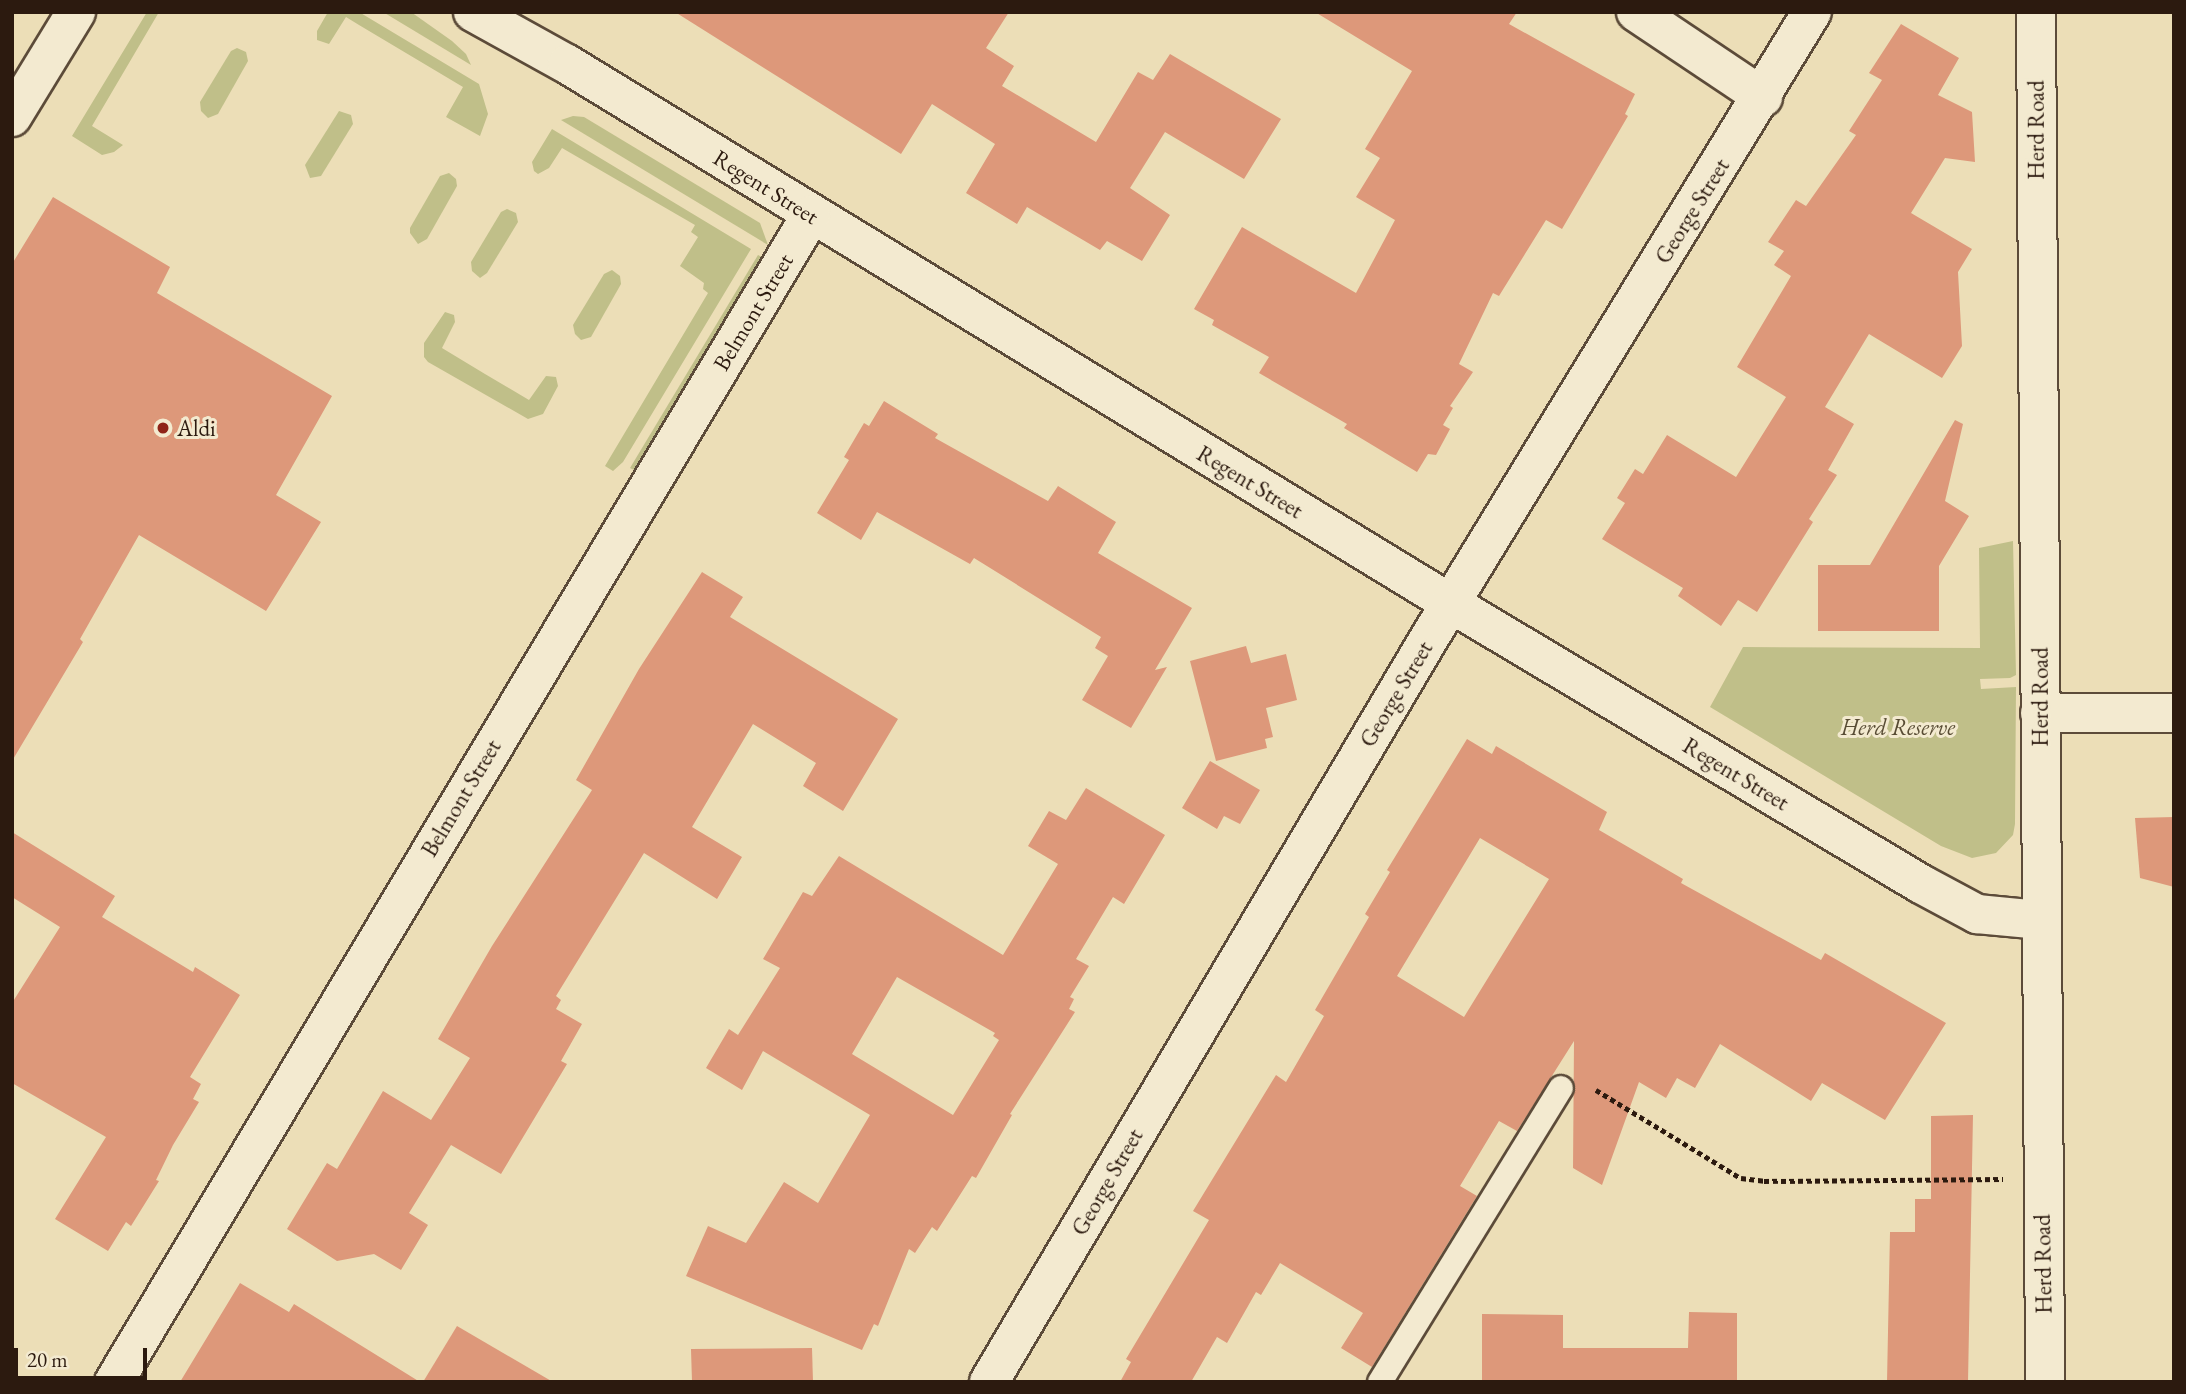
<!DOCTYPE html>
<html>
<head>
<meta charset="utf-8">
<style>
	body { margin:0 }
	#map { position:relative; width:2186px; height:1394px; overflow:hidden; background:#ecdeb7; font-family:"EB Garamond",serif }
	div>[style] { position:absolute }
	.green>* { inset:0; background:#c0bf89 }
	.building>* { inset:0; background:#dd987a }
	.path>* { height:4.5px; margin-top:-2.25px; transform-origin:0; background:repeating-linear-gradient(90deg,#2c1a0f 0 5px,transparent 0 8.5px) }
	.roads { filter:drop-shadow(2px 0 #5c4b39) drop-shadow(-2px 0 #5c4b39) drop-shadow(0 2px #5c4b39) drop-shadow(0 -2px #5c4b39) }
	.lane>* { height:24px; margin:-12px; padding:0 12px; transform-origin:12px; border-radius:12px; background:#f3ead0 }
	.street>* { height:38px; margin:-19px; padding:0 19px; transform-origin:19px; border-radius:19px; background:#f3ead0 }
	.secondary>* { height:38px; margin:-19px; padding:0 19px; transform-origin:19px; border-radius:19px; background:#f3ead0 }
	.dots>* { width:19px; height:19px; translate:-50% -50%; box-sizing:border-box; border:4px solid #f3ead0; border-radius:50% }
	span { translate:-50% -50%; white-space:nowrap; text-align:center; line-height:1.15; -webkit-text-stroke:6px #f3ead0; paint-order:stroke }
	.street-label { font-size:23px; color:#2c1a0f }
	.poi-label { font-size:23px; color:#2c1a0f }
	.left { translate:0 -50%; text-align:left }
	.park-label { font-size:23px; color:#584c34; font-style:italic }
	.frame { position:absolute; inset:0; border:14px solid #2c1a0f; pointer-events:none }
	.scale { position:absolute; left:14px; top:1348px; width:133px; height:32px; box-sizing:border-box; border:4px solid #2c1a0f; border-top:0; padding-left:9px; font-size:21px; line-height:24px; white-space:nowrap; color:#2c1a0f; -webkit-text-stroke:5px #f3ead0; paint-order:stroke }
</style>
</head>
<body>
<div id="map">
	<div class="green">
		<div style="clip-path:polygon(147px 12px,159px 12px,92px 126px,123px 145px,114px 152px,102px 155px,72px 136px)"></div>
		<div style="clip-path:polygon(328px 12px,359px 12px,479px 84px,488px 114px,480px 136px,446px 117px,463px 87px,359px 25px,346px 17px,329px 44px,317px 40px,317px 31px)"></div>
		<div style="clip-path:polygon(383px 12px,411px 12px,452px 41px,466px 54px,471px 65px)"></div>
		<div style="clip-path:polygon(237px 48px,246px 52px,248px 61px,218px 114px,208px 118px,201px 111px,200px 102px,231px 51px)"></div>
		<div style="clip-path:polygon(339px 111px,351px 115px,353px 124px,321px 176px,310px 178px,305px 165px)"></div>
		<div style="clip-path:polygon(573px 116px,584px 117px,760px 223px,768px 245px,561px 120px)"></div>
		<div style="clip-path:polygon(552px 129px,751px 249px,623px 462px,613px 471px,605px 466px,708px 293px,703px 289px,704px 283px,680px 266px,698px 237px,691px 232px,695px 225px,562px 148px,549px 168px,538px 174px,534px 171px,532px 162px)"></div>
		<div style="clip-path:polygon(449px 173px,456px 179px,457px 186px,427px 239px,418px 244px,410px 233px,410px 228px,440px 176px)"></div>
		<div style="clip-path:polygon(507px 209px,516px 213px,518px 222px,487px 273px,480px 278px,472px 271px,471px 262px,501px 212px)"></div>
		<div style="clip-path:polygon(758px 255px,766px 259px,638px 469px,634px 470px,630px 468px)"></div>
		<div style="clip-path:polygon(612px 270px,620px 276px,621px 284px,591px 337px,581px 340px,575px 334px,573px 325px,604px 274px)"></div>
		<div style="clip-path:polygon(445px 312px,454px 315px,455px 322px,442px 348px,485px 374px,529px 400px,546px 376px,556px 377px,558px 386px,543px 414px,528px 419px,428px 362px,424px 357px,424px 343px)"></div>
		<div style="clip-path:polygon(2013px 541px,2016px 675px,2010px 678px,1980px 679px,1981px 689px,2016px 687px,2015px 824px,2013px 835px,1996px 853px,1972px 858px,1941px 846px,1710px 707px,1743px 647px,1980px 648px,1979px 548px)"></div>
	</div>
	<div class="building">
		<div style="clip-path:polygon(675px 12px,1009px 12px,986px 48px,1014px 66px,1002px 86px,1096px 142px,1138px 72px,1153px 80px,1170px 54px,1281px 119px,1244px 179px,1165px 132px,1130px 188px,1170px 215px,1142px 261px,1107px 241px,1100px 250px,1027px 207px,1017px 224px,966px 193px,995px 144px,932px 104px,901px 154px)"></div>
		<div style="clip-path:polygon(1315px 12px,1517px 12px,1509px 24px,1635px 94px,1625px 114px,1628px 116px,1562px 229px,1546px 220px,1499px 296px,1493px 293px,1459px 364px,1473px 372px,1450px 406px,1453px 408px,1443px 425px,1450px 429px,1436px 455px,1428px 454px,1417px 472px,1344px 428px,1347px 424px,1259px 373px,1269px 357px,1212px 325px,1214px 320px,1194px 309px,1242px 227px,1356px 293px,1395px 220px,1356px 197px,1380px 158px,1365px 149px,1412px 71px)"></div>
		<div style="clip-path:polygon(1901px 24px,1959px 58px,1938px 95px,1972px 112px,1975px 162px,1945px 158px,1911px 213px,1972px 249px,1958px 272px,1962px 346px,1942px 378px,1869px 334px,1825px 407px,1854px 424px,1828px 470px,1837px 475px,1809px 519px,1813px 522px,1757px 612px,1738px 600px,1721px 626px,1678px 596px,1683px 588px,1602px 539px,1625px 503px,1617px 498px,1635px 469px,1643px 474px,1667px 435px,1736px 477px,1786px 397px,1737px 367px,1791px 276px,1774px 265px,1784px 251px,1768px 242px,1796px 200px,1806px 206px,1856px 135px,1849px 131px,1882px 80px,1869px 73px)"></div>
		<div style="clip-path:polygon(53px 197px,170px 267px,157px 293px,332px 396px,276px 495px,321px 522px,266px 611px,139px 535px,80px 639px,83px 642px,12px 761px,12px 264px)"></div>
		<div style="clip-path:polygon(884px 401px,938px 434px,935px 438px,1048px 501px,1058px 486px,1116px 522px,1098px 553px,1192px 608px,1155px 670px,1167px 667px,1131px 728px,1082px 700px,1108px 656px,1095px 648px,1101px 637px,974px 558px,970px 564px,877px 512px,861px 540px,817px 513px,849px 460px,844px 457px,864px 423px,869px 426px)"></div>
		<div style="clip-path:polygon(1955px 420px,1963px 424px,1945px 501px,1969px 516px,1939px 566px,1939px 631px,1818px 631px,1818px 565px,1870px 565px)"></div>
		<div style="clip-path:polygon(702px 572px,743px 597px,730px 617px,898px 719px,843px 811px,803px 786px,816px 763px,753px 724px,692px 827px,742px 857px,717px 899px,644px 853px,556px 996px,561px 1000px,556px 1009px,582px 1024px,561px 1061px,567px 1064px,501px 1174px,451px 1145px,409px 1213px,428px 1225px,401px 1270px,374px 1254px,337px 1261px,287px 1229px,327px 1163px,337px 1169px,383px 1091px,431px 1120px,470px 1058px,438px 1039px,492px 946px,592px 790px,576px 780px,639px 669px)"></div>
		<div style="clip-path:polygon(1246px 646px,1251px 663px,1286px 654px,1297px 700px,1266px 708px,1273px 737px,1265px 739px,1267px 748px,1216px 761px,1190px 661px)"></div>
		<div style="clip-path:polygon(evenodd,1467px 739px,1492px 754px,1496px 746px,1607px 812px,1599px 830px,1683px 879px,1681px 883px,1821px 960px,1825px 953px,1946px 1023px,1885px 1120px,1822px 1083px,1811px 1101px,1720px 1044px,1695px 1088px,1677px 1078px,1666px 1098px,1639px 1082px,1602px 1185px,1573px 1168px,1574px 1041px,1517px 1131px,1499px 1121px,1460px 1186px,1477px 1196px,1372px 1367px,1341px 1348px,1363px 1313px,1280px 1263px,1261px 1295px,1256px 1292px,1227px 1343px,1217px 1337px,1191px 1382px,1120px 1382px,1131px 1362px,1126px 1359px,1209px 1220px,1193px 1211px,1276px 1075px,1286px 1082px,1324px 1016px,1315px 1010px,1369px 917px,1365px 914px,1390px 872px,1387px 870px,1467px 739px,1480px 838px,1549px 879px,1464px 1017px,1397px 976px,1480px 838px)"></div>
		<div style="clip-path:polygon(1210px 761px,1260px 790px,1240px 824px,1224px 816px,1217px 829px,1182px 808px)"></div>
		<div style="clip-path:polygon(evenodd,1086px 788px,1165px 835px,1124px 904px,1113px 897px,1076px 959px,1089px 966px,1070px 997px,1074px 999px,1069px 1009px,1075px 1012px,1010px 1114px,1012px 1115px,976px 1178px,972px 1176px,937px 1231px,932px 1227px,915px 1253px,909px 1249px,878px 1326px,874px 1324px,862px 1350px,686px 1276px,708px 1226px,746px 1243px,784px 1182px,818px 1203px,870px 1115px,763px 1051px,742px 1090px,706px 1068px,729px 1029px,738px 1035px,780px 968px,763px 959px,803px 892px,812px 896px,839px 856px,1003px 955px,1058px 864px,1028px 846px,1049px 811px,1066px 820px,1086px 788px,897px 977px,995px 1033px,993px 1036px,999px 1040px,953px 1115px,852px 1054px,897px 977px)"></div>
		<div style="clip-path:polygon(2174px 817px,2174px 887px,2140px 878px,2135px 818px)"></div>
		<div style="clip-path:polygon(12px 832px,115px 896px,102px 917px,193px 972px,195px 967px,240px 995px,190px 1077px,201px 1084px,193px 1099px,199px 1102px,173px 1145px,156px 1180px,159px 1181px,131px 1226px,126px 1222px,108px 1251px,55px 1219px,106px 1137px,12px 1083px,12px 1003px,60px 927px,12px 897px)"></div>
		<div style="clip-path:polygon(1973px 1115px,1968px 1382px,1887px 1382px,1890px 1232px,1915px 1232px,1915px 1199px,1931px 1199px,1931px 1116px)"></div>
		<div style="clip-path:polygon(240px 1283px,289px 1312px,294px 1304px,420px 1382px,180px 1382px)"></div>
		<div style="clip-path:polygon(1689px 1312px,1737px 1313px,1737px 1382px,1482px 1382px,1482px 1314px,1563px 1315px,1563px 1348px,1688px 1348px)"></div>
		<div style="clip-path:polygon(457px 1326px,553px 1382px,423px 1382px)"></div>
		<div style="clip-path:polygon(812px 1348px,813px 1382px,692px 1382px,691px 1349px)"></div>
	</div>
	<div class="path">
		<div style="left:1596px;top:1090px;width:170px;rotate:31.3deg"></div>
		<div style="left:1741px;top:1178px;width:23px;rotate:7deg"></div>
		<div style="left:1764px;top:1181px;width:239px;rotate:-0.5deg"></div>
	</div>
	<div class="roads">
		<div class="lane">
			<div style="left:1380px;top:1382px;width:345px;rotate:-58.4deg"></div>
		</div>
		<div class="street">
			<div style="left:473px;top:12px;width:107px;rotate:29deg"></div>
			<div style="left:567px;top:64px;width:1035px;rotate:31.4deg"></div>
			<div style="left:1450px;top:603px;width:548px;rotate:30.82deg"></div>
			<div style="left:1921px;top:884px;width:64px;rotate:28.2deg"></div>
			<div style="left:1977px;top:914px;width:62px;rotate:5.5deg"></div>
			<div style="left:1636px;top:12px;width:153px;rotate:33.8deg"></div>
			<div style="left:2036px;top:12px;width:1370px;rotate:89.62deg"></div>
			<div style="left:2040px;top:713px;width:134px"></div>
			<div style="left:114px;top:1382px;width:1359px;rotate:-59.15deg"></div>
			<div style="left:989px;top:1382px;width:862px;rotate:-59.39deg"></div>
			<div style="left:1428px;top:640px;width:736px;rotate:-58.56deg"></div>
		</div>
		<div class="secondary">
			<div style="left:12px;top:117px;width:123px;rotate:-58.6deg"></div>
		</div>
	</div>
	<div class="dots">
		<div style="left:163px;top:428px;background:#8f2418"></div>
	</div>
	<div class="street-label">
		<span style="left:2036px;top:130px;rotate:-90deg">Herd Road</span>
		<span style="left:766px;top:187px;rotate:32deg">Regent Street</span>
		<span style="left:1692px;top:211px;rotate:-58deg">George Street</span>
		<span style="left:753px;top:312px;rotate:-59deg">Belmont Street</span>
		<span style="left:1250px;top:482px;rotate:31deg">Regent Street</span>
		<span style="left:1396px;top:694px;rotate:-59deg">George Street</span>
		<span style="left:2040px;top:697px;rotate:-90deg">Herd Road</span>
		<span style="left:1736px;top:774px;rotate:31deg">Regent Street</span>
		<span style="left:461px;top:798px;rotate:-59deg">Belmont Street</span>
		<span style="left:1107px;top:1182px;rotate:-60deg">George Street</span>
		<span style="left:2043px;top:1264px;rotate:-91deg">Herd Road</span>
	</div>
	<div class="poi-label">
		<span class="left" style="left:177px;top:428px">Aldi</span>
	</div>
	<div class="park-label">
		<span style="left:1898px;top:727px">Herd Reserve</span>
	</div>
	<div class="frame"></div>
	<div class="scale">20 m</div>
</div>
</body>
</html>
